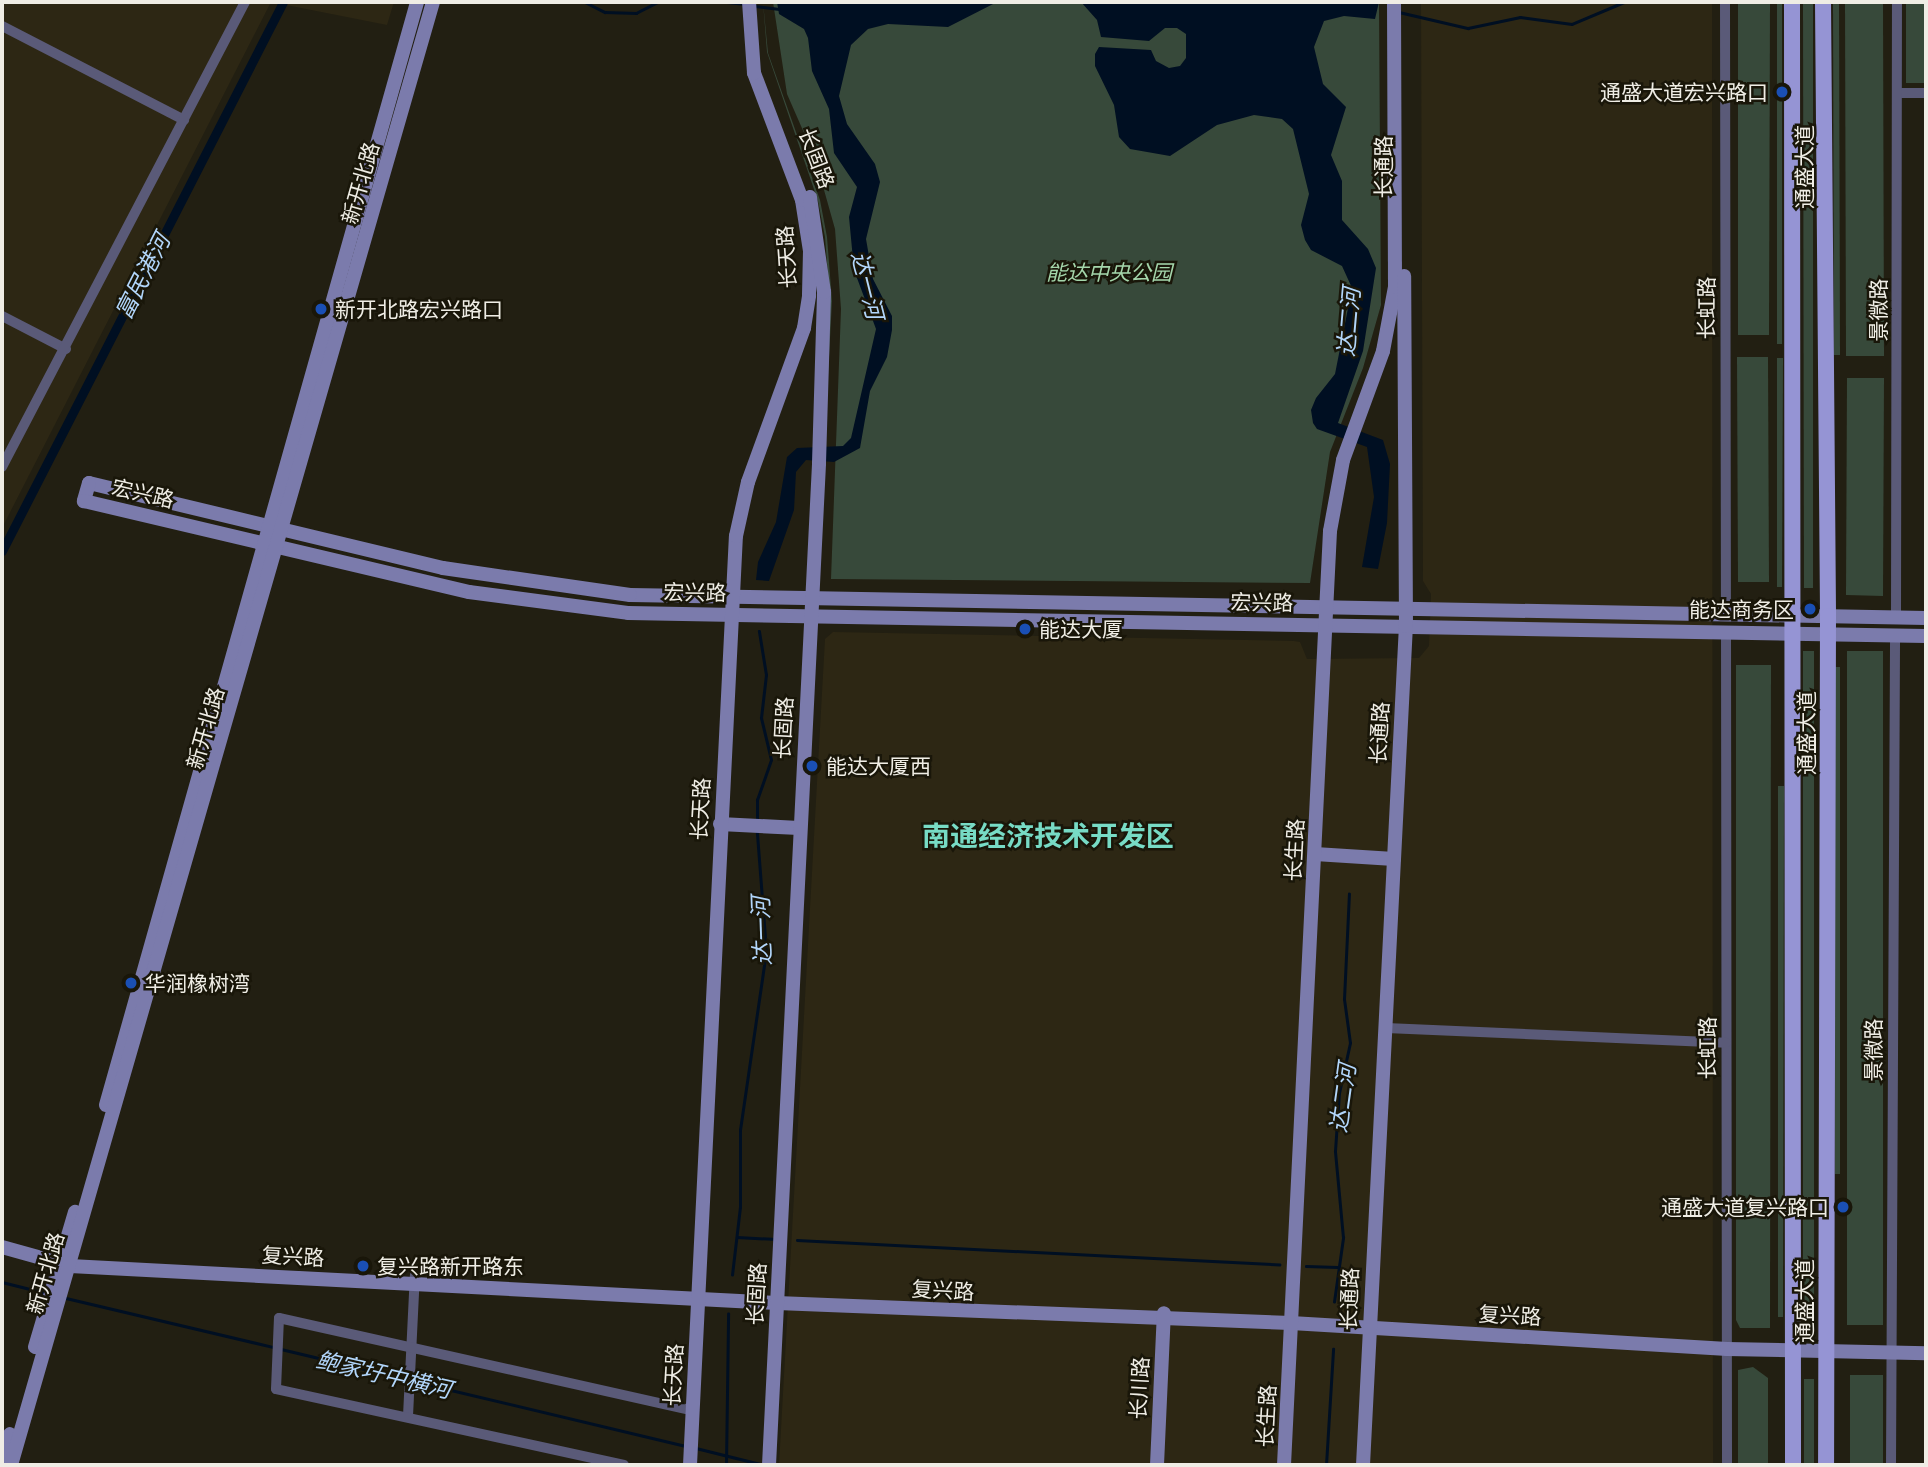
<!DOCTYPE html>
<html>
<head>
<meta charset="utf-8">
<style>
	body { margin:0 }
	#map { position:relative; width:1928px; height:1467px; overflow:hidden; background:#221f12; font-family:"IBM Plex Serif","Noto Sans SC",serif }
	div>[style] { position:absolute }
	.built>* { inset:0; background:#2d2714 }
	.green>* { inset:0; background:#37493a }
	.water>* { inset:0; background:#000f22 }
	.stream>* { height:2.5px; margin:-1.25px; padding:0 1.25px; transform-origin:1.25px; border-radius:1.25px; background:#000f22 }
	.canal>* { height:9px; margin:-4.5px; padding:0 4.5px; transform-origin:4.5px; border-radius:4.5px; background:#000f22 }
	.street>* { height:10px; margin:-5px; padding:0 5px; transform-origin:5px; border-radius:5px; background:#5a5a78 }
	.secondary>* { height:14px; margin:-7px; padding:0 7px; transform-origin:7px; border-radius:7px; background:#7b7bac }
	.primary>* { height:16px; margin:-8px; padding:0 8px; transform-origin:8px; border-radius:8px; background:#9594d4 }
	.dots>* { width:19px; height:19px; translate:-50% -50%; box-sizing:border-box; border:4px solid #191609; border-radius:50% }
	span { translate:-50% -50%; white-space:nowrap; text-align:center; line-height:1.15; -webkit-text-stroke:5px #191609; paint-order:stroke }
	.poi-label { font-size:21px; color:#efede5 }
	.right { translate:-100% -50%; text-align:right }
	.left { translate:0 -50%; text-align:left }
	.street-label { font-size:21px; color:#efede5 }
	.park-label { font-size:21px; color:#a4d6ab; font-style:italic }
	.water-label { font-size:23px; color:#b2d6fb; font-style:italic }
	.district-label { font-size:28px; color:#77dbc5; font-weight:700 }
	.frame { position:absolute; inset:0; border:4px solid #efede5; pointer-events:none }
</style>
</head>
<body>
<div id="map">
	<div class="built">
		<div style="clip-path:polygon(2px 2px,394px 2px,387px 25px,271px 2px,2px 528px)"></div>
		<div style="clip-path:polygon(1421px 2px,1712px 2px,1713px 1465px,779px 1465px,825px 639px,833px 632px,1294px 641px,1300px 642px,1307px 659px,1419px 658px,1429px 646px,1431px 594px,1423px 581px)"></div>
	</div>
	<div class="green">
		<div style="clip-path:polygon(763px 2px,768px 53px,820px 200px,827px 237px,832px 301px,825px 432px,830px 301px,825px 237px,818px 201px,767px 52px)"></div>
		<div style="clip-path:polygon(773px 2px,1379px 2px,1381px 305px,1363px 368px,1330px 452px,1310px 583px,831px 579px,841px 309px,835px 229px,815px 158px,787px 94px)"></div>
		<div style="clip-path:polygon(1738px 2px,1770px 2px,1769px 335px,1738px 335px)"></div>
		<div style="clip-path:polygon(1777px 2px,1782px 2px,1782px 344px,1777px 344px)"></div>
		<div style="clip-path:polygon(1803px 2px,1813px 2px,1813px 588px,1804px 588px)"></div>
		<div style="clip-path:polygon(1833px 2px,1839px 2px,1840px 355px,1834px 355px)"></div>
		<div style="clip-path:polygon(1845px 2px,1883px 2px,1884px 356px,1846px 356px)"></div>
		<div style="clip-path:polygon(1906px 2px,1926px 2px,1926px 83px,1906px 83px)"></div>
		<div style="clip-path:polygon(1737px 357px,1768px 357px,1769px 582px,1738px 582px)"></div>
		<div style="clip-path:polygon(1777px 358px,1783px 358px,1782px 587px,1777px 587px)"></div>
		<div style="clip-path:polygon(1847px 378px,1884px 378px,1883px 596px,1846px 595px)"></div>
		<div style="clip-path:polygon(1803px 651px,1814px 651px,1814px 1331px,1803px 1331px)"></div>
		<div style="clip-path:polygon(1847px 651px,1883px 651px,1883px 1325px,1847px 1325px)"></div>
		<div style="clip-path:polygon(1736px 665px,1771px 665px,1770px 1328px,1740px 1328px,1736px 1320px)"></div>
		<div style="clip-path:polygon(1834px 667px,1840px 667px,1840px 1174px,1835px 1174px)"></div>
		<div style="clip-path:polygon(1778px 786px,1784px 786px,1783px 1317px,1778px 1317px)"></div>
		<div style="clip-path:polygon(1753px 1367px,1768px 1378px,1768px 1465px,1738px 1465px,1738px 1370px)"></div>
		<div style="clip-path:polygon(1850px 1375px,1883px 1375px,1883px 1465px,1850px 1465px)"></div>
		<div style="clip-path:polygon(1804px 1379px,1814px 1379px,1814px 1465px,1804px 1465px)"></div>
	</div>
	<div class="water">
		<div style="clip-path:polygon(777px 2px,997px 2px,948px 27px,888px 24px,868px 29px,851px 45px,839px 96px,847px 124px,875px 164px,880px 182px,866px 239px,873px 279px,892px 316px,892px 330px,887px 357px,870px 391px,860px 448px,834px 462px,806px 460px,796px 472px,794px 510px,769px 581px,756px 580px,758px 562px,776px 522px,787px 457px,797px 448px,843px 446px,851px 438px,876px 329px,854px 270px,849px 217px,857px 187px,834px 153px,829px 109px,812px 71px,808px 38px,804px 29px,779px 14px)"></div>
		<div style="clip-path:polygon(1081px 2px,1379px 2px,1375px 19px,1344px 16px,1324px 21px,1314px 47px,1323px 84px,1346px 107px,1331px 155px,1342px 181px,1342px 220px,1368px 249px,1376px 268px,1363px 351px,1338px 423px,1383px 440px,1390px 464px,1387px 523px,1378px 569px,1362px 567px,1374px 497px,1367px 447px,1317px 429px,1313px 423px,1311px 410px,1316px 398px,1335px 374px,1352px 288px,1342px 266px,1311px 250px,1305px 240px,1301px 225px,1309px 194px,1293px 129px,1282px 119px,1254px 115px,1217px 125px,1170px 156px,1130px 149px,1119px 137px,1114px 105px,1095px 66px,1095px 54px,1099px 47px,1151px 50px,1156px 61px,1169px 68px,1180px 66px,1186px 58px,1186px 34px,1177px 28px,1165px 28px,1149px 41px,1101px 37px,1097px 20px)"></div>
	</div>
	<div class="stream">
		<div style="left:474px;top:2px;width:31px"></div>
		<div style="left:585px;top:2px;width:22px;rotate:27deg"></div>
		<div style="left:605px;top:12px;width:31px;rotate:2deg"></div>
		<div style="left:636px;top:13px;width:25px;rotate:-27deg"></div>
		<div style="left:727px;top:2px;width:18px;rotate:6deg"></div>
		<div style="left:755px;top:6px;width:24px;rotate:7deg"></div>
		<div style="left:1399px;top:12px;width:71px;rotate:13.1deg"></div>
		<div style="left:1468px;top:28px;width:53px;rotate:-11.9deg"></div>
		<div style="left:1520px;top:17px;width:52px;rotate:7.7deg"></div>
		<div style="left:1572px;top:24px;width:56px;rotate:-22.9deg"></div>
		<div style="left:757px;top:819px;width:19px;rotate:-90deg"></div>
		<div style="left:757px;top:800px;width:42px;rotate:-70.7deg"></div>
		<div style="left:771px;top:760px;width:43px;rotate:-103.4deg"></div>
		<div style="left:761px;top:718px;width:43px;rotate:-83.4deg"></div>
		<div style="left:766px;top:675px;width:44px;rotate:-99.2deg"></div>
		<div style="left:737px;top:1237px;width:35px;rotate:3deg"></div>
		<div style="left:797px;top:1240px;width:483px;rotate:2.9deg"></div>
		<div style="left:1306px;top:1266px;width:31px;rotate:2deg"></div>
		<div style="left:732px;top:1275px;width:68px;rotate:-83.3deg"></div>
		<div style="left:740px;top:1207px;width:77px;rotate:-90deg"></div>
		<div style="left:740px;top:1130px;width:181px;rotate:-81.7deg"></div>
		<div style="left:766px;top:951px;width:118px;rotate:-94.4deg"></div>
		<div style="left:2px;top:1282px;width:45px;rotate:14deg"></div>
		<div style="left:66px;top:1298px;width:214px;rotate:13.3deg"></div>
		<div style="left:1334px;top:1302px;width:65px;rotate:-82deg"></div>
		<div style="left:1343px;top:1238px;width:87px;rotate:-95.3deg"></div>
		<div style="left:1335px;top:1151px;width:58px;rotate:-86.1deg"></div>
		<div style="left:1339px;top:1093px;width:51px;rotate:-77.6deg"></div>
		<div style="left:1350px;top:1043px;width:44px;rotate:-97.8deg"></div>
		<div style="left:1344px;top:999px;width:105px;rotate:-87.3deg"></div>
		<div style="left:281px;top:1349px;width:130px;rotate:13.4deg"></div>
		<div style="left:413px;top:1381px;width:281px;rotate:13.4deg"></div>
		<div style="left:696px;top:1448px;width:70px;rotate:14deg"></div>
		<div style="left:726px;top:1465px;width:151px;rotate:-89.2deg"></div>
		<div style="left:1326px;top:1465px;width:116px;rotate:-86.5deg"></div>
	</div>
	<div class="canal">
		<div style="left:2px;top:551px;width:617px;rotate:-62.89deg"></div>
	</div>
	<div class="street">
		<div style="left:1725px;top:2px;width:613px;rotate:89.91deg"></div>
		<div style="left:2px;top:26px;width:205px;rotate:27.3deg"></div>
		<div style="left:1897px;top:93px;width:29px"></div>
		<div style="left:2px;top:316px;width:72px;rotate:27.3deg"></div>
		<div style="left:2px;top:467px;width:525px;rotate:-62.41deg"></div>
		<div style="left:1896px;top:617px;width:615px;rotate:-89.91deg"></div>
		<div style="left:1726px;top:631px;width:834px;rotate:89.93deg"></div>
		<div style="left:1386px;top:1028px;width:340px;rotate:2.5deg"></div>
		<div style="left:408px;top:1416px;width:141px;rotate:-87.2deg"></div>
		<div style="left:624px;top:1465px;width:356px;rotate:-167.7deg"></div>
		<div style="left:276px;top:1389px;width:71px;rotate:-87.6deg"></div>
		<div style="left:279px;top:1318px;width:423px;rotate:12.6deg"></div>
		<div style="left:1891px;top:1465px;width:830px;rotate:-89.72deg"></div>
	</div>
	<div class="secondary">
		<div style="left:1926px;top:618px;width:1296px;rotate:-178.98deg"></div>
		<div style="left:630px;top:595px;width:189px;rotate:-171.8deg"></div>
		<div style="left:443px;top:568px;width:364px;rotate:-166.5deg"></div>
		<div style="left:89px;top:483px;width:19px;rotate:106deg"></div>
		<div style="left:84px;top:501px;width:396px;rotate:13.3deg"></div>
		<div style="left:469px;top:592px;width:160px;rotate:7.5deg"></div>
		<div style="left:628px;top:613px;width:1298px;rotate:1.02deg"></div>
		<div style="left:720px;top:824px;width:79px;rotate:2.9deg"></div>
		<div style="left:1315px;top:854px;width:79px;rotate:3.6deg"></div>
		<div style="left:106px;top:1105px;width:1146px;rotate:-74.25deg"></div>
		<div style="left:2px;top:1247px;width:71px;rotate:15.6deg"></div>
		<div style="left:70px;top:1266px;width:708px;rotate:3deg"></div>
		<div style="left:777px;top:1303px;width:514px;rotate:2.23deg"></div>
		<div style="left:1291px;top:1323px;width:437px;rotate:3.4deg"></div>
		<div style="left:1727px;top:1349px;width:199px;rotate:1.2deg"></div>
		<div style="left:35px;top:1347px;width:141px;rotate:-73.5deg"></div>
		<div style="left:2px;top:1462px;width:29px;rotate:-74deg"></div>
		<div style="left:11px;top:1465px;width:1523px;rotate:-73.91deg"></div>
		<div style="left:690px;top:1465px;width:930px;rotate:-87.17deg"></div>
		<div style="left:736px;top:536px;width:55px;rotate:-77.5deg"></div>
		<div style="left:748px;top:482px;width:164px;rotate:-70deg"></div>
		<div style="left:804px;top:328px;width:33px;rotate:-81deg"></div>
		<div style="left:809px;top:295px;width:44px;rotate:-88.7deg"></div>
		<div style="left:810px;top:251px;width:52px;rotate:-98.9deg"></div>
		<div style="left:802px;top:200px;width:136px;rotate:-110.7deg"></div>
		<div style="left:754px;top:73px;width:71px;rotate:-94deg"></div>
		<div style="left:769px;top:1465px;width:1003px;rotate:-87.14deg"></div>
		<div style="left:819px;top:463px;width:171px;rotate:-88.3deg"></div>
		<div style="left:824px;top:292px;width:96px;rotate:-98.4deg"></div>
		<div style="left:1157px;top:1465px;width:152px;rotate:-87.4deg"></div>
		<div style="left:1284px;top:1465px;width:935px;rotate:-87.18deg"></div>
		<div style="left:1330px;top:531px;width:72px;rotate:-79.6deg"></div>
		<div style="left:1343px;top:460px;width:116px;rotate:-69.8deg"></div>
		<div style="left:1383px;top:351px;width:65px;rotate:-79.4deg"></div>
		<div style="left:1395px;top:287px;width:285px;rotate:-90.2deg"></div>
		<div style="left:1363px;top:1465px;width:840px;rotate:-87.07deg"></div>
		<div style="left:1406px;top:626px;width:350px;rotate:-90.3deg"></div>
	</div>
	<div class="primary">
		<div style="left:1792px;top:2px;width:1463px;rotate:89.96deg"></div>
		<div style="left:1823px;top:2px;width:614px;rotate:89.53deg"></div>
		<div style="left:1828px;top:616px;width:849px;rotate:90.13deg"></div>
	</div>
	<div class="dots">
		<div style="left:1782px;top:92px;background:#1a4fb4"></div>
		<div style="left:321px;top:309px;background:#1a4fb4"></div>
		<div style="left:1810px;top:609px;background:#1a4fb4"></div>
		<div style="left:1025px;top:629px;background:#1a4fb4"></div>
		<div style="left:812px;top:766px;background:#1a4fb4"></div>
		<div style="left:131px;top:983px;background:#1a4fb4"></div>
		<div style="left:1843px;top:1207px;background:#1a4fb4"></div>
		<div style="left:363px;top:1266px;background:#1a4fb4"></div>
	</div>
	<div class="poi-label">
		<span class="right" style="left:1768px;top:92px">通盛大道宏兴路口</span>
		<span class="left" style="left:335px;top:309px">新开北路宏兴路口</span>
		<span class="right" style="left:1794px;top:609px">能达商务区</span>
		<span class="left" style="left:1039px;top:629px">能达大厦</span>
		<span class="left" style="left:826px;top:766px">能达大厦西</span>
		<span class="left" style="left:145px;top:983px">华润橡树湾</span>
		<span class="right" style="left:1829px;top:1207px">通盛大道复兴路口</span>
		<span class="left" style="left:377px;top:1266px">复兴路新开路东</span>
	</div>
	<div class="street-label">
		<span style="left:817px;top:158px;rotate:69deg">长固路</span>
		<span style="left:1383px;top:167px;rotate:-90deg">长通路</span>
		<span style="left:1804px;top:167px;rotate:-90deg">通盛大道</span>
		<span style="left:360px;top:183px;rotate:-74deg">新开北路</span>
		<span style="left:786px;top:257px;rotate:-94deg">长天路</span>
		<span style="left:1706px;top:308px;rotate:-90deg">长虹路</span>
		<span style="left:1878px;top:310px;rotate:-90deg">景微路</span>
		<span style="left:143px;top:493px;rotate:13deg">宏兴路</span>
		<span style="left:695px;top:592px;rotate:1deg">宏兴路</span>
		<span style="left:1262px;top:602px;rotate:1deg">宏兴路</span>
		<span style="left:205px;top:728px;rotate:-74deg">新开北路</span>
		<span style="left:783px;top:728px;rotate:-87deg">长固路</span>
		<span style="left:1379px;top:733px;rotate:-87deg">长通路</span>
		<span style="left:1806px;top:733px;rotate:-90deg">通盛大道</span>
		<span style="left:700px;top:809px;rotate:-87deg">长天路</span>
		<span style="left:1294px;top:850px;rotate:-87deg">长生路</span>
		<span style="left:1707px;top:1048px;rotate:-90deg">长虹路</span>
		<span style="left:1873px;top:1050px;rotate:-90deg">景微路</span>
		<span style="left:293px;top:1256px;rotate:3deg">复兴路</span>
		<span style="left:45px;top:1273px;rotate:-74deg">新开北路</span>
		<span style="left:943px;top:1290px;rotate:3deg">复兴路</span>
		<span style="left:756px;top:1294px;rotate:-87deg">长固路</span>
		<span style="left:1349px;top:1299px;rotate:-88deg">长通路</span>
		<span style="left:1804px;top:1301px;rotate:-90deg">通盛大道</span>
		<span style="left:1510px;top:1315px;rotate:3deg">复兴路</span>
		<span style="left:673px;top:1375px;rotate:-87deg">长天路</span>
		<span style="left:1139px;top:1388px;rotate:-87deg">长川路</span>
		<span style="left:1266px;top:1416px;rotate:-87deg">长生路</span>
	</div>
	<div class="park-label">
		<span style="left:1109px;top:272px">能达中央公园</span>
	</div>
	<div class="water-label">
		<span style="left:142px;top:276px;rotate:-63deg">富民港河</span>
		<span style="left:868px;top:285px;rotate:76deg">达一河</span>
		<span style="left:1348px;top:322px;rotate:-85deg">达二河</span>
		<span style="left:761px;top:931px;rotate:-92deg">达一河</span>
		<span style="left:1342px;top:1098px;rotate:-82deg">达二河</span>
		<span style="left:384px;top:1374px;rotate:13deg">鲍家圩中横河</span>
	</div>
	<div class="district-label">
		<span style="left:1048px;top:836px">南通经济技术开发区</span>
	</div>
	<div class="frame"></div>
</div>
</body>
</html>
